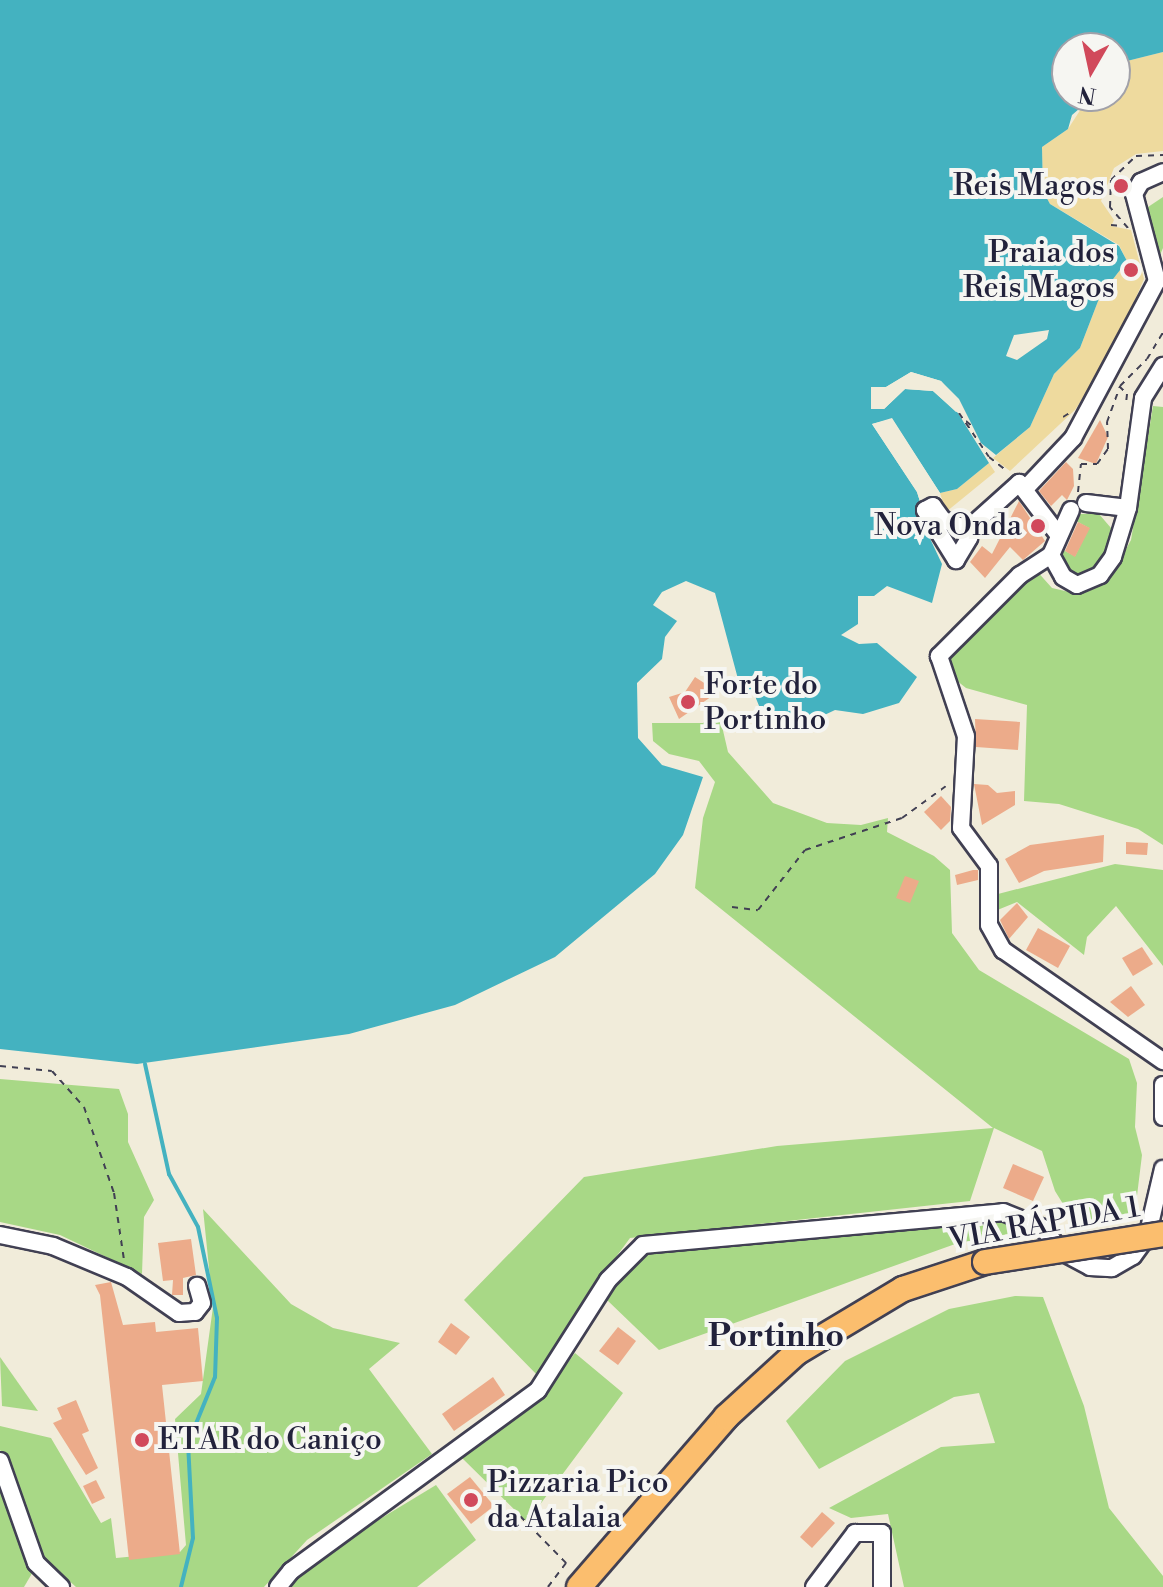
<!DOCTYPE html>
<html>
<head>
<meta charset="utf-8">
<style>
	body { margin:0 }
	#map { position:relative; width:1163px; height:1587px; overflow:hidden; background:#f1ecda; font-family:"Libre Bodoni",serif }
	div>[style] { position:absolute }
	.green>* { inset:0; background:#a8d886 }
	.sand>* { inset:0; background:#eeda9e }
	.water>* { inset:0; background:#44b2c0 }
	.pier>* { inset:0; background:#f1ecda }
	.stream>* { height:4px; margin:-2px; padding:0 2px; transform-origin:2px; border-radius:2px; background:#44b2c0 }
	.building>* { inset:0; background:#ecab8a }
	.path>* { height:2px; margin-top:-1px; transform-origin:0; background:repeating-linear-gradient(90deg,#414053 0 6px,transparent 0 12px) }
	.roads { filter:drop-shadow(2px 0 #414053) drop-shadow(-2px 0 #414053) drop-shadow(0 2px #414053) drop-shadow(0 -2px #414053) }
	.minor>* { height:16px; margin:-8px; padding:0 8px; transform-origin:8px; border-radius:8px; background:#fff }
	.highway>* { height:24px; margin:-12px; padding:0 12px; transform-origin:12px; border-radius:12px; background:#fbbe6e }
	.bridges { filter:drop-shadow(2px 0 #414053) drop-shadow(-2px 0 #414053) drop-shadow(0 2px #414053) drop-shadow(0 -2px #414053) }
	.highway-bridge>* { height:24px; margin:-12px; padding:0 12px; transform-origin:12px; border-radius:12px; background:#fbbe6e }
	.dots>* { width:22px; height:22px; translate:-50% -50%; box-sizing:border-box; border:4px solid #f6f6f2; border-radius:50% }
	span { translate:-50% -50%; white-space:nowrap; text-align:center; line-height:1.15; -webkit-text-stroke:8px #f6f6f2; paint-order:stroke }
	.poi-label { font-size:30px; color:#22223b }
	.right { translate:-100% -50%; text-align:right }
	.left { translate:0 -50%; text-align:left }
	.street-label { font-size:30px; color:#22223b }
	.neighbourhood-label { font-size:32px; color:#22223b; font-weight:700 }
	.north { position:absolute; left:1051px; top:32px; width:80px; height:80px; box-sizing:border-box; background:#f6f6f2; border:2px solid #a1a1a9; border-radius:50%; rotate:189deg; font-size:22px; font-weight:700; line-height:32px; text-align:center; color:#22223b }
	.north::after { content:''; display:block; margin:auto; width:28px; height:36px; background:#d1495b; clip-path:polygon(50% 0,100% 100%,50% 72%,0 100%) }
</style>
</head>
<body>
<div id="map">
	<div class="green">
		<div style="clip-path:polygon(1163px 197px,1163px 248px,1159px 257px,1145px 209px)"></div>
		<div style="clip-path:polygon(1153px 406px,1163px 407px,1163px 845px,1138px 829px,1059px 804px,1024px 801px,1027px 705px,966px 688px,956px 680px,949px 656px,1035px 569px,1052px 588px,1078px 594px,1108px 582px,1131px 540px)"></div>
		<div style="clip-path:polygon(1078px 514px,1099px 514px,1111px 528px,1108px 548px,1089px 577px,1071px 578px,1059px 556px,1061px 549px,1075px 556px,1089px 528px,1076px 521px)"></div>
		<div style="clip-path:polygon(718px 709px,728px 752px,773px 803px,827px 823px,861px 825px,888px 818px,887px 832px,934px 856px,950px 870px,952px 933px,979px 970px,1129px 1059px,1137px 1083px,1135px 1127px,1142px 1155px,1135px 1212px,1116px 1222px,1073px 1220px,1055px 1191px,1042px 1151px,994px 1128px,970px 1201px,630px 1238px,579px 1307px,540px 1378px,464px 1300px,584px 1177px,777px 1146px,993px 1128px,695px 888px,703px 818px,715px 782px,699px 761px,669px 754px,653px 741px,652px 723px,703px 723px)"></div>
		<div style="clip-path:polygon(1115px 864px,1163px 870px,1163px 966px,1116px 906px,1087px 937px,1084px 955px,1017px 902px,995px 911px,998px 894px)"></div>
		<div style="clip-path:polygon(0 1079px,119px 1089px,128px 1114px,128px 1142px,154px 1200px,144px 1217px,142px 1274px,60px 1235px,0 1222px)"></div>
		<div style="clip-path:polygon(203px 1209px,291px 1304px,333px 1328px,400px 1343px,369px 1369px,432px 1454px,307px 1540px,264px 1587px,76px 1587px,44px 1558px,12px 1464px,0 1450px,0 1426px,51px 1438px,101px 1523px,111px 1518px,116px 1558px,180px 1552px,186px 1545px,175px 1419px,201px 1394px,213px 1307px)"></div>
		<div style="clip-path:polygon(1001px 1220px,1019px 1232px,958px 1243px,659px 1350px,607px 1300px,611px 1285px,649px 1251px)"></div>
		<div style="clip-path:polygon(1015px 1296px,1043px 1297px,1084px 1406px,1109px 1508px,1163px 1576px,1163px 1587px,904px 1587px,888px 1514px,851px 1518px,829px 1508px,941px 1447px,995px 1443px,979px 1393px,954px 1397px,819px 1469px,786px 1421px,845px 1361px,949px 1309px)"></div>
		<div style="clip-path:polygon(575px 1353px,623px 1393px,527px 1522px,461px 1457px,540px 1400px)"></div>
		<div style="clip-path:polygon(0 1357px,38px 1411px,2px 1406px)"></div>
		<div style="clip-path:polygon(436px 1485px,476px 1540px,417px 1587px,288px 1587px,342px 1542px)"></div>
		<div style="clip-path:polygon(0 1489px,34px 1570px,24px 1587px,0 1587px)"></div>
	</div>
	<div class="sand">
		<div style="clip-path:polygon(1163px 52px,1163px 151px,1136px 154px,1114px 168px,1101px 201px,1114px 220px,1111px 226px,1131px 230px,1144px 279px,1110px 357px,1075px 410px,1010px 471px,993px 458px,1030px 427px,1054px 374px,1080px 348px,1100px 296px,1127px 261px,1119px 245px,1050px 204px,1043px 191px,1042px 147px,1068px 129px,1088px 98px,1115px 96px,1115px 78px,1123px 62px)"></div>
		<div style="clip-path:polygon(989px 463px,995px 472px,946px 512px,940px 493px,957px 489px)"></div>
	</div>
	<div class="water">
		<div style="clip-path:polygon(evenodd,0 0,1163px 0,1163px 52px,1123px 62px,1115px 78px,1115px 48px,1067px 48px,1067px 96px,1094px 96px,1072px 115px,1068px 129px,1042px 147px,1043px 191px,1050px 204px,1119px 246px,1127px 261px,1100px 296px,1080px 348px,1054px 374px,1030px 427px,996px 455px,981px 443px,959px 399px,941px 381px,911px 372px,886px 387px,871px 387px,871px 409px,884px 409px,905px 389px,933px 391px,958px 413px,989px 463px,957px 489px,940px 493px,892px 419px,872px 424px,917px 492px,922px 508px,917px 511px,942px 564px,932px 603px,887px 586px,874px 596px,858px 596px,858px 624px,841px 635px,859px 644px,877px 643px,917px 677px,899px 703px,863px 714px,835px 710px,818px 718px,781px 717px,766px 723px,755px 696px,738px 679px,715px 593px,686px 581px,662px 592px,653px 605px,677px 621px,665px 637px,662px 659px,637px 683px,638px 738px,662px 765px,703px 777px,683px 835px,655px 874px,555px 957px,455px 1005px,349px 1034px,137px 1064px,0 1049px,0 0,1049px 330px,1047px 339px,1017px 360px,1006px 356px,1014px 335px,1049px 330px)"></div>
	</div>
	<div class="pier">
		<div style="clip-path:polygon(evenodd,911px 372px,941px 381px,963px 408px,956px 412px,933px 391px,905px 389px,884px 409px,871px 409px,871px 387px,886px 387px,911px 372px,911px 376px,939px 385px,959px 409px,935px 387px,905px 385px,875px 405px,875px 391px,887px 391px,911px 376px)"></div>
		<div style="clip-path:polygon(892px 418px,940px 493px,940px 497px,890px 423px,878px 427px,921px 490px,922px 508px,917px 492px,872px 424px)"></div>
	</div>
	<div class="stream">
		<div style="left:145px;top:1064px;width:113px;rotate:77.7deg"></div>
		<div style="left:169px;top:1174px;width:60px;rotate:61.3deg"></div>
		<div style="left:198px;top:1227px;width:93px;rotate:78.2deg"></div>
		<div style="left:217px;top:1318px;width:59px;rotate:91.9deg"></div>
		<div style="left:215px;top:1377px;width:71px;rotate:112.2deg"></div>
		<div style="left:188px;top:1443px;width:95px;rotate:87deg"></div>
		<div style="left:193px;top:1538px;width:50px;rotate:103.8deg"></div>
	</div>
	<div class="building">
		<div style="clip-path:polygon(1100px 420px,1108px 437px,1096px 464px,1078px 458px)"></div>
		<div style="clip-path:polygon(1066px 462px,1073px 469px,1074px 486px,1067px 500px,1062px 495px,1051px 506px,1039px 491px)"></div>
		<div style="clip-path:polygon(1019px 501px,1045px 541px,1023px 560px,1010px 547px,985px 578px,970px 562px,982px 546px,992px 554px)"></div>
		<div style="clip-path:polygon(1078px 522px,1090px 528px,1075px 557px,1065px 551px)"></div>
		<div style="clip-path:polygon(695px 677px,718px 692px,679px 719px,669px 697px,685px 692px)"></div>
		<div style="clip-path:polygon(975px 719px,1020px 722px,1018px 750px,976px 747px)"></div>
		<div style="clip-path:polygon(974px 784px,988px 785px,997px 793px,1015px 791px,1015px 805px,982px 825px)"></div>
		<div style="clip-path:polygon(941px 796px,951px 807px,950px 821px,941px 830px,924px 812px)"></div>
		<div style="clip-path:polygon(1104px 835px,1103px 862px,1044px 871px,1019px 883px,1005px 859px,1030px 845px)"></div>
		<div style="clip-path:polygon(1126px 842px,1148px 843px,1147px 855px,1126px 854px)"></div>
		<div style="clip-path:polygon(973px 870px,978px 870px,978px 880px,957px 885px,955px 875px)"></div>
		<div style="clip-path:polygon(905px 876px,919px 881px,910px 903px,896px 898px)"></div>
		<div style="clip-path:polygon(1017px 903px,1028px 917px,1009px 939px,1000px 920px)"></div>
		<div style="clip-path:polygon(1038px 928px,1070px 946px,1058px 968px,1026px 950px)"></div>
		<div style="clip-path:polygon(1142px 947px,1153px 964px,1133px 976px,1122px 958px)"></div>
		<div style="clip-path:polygon(1131px 986px,1145px 1005px,1128px 1017px,1110px 1002px)"></div>
		<div style="clip-path:polygon(1013px 1164px,1044px 1177px,1033px 1201px,1003px 1188px)"></div>
		<div style="clip-path:polygon(191px 1239px,196px 1275px,183px 1278px,183px 1295px,172px 1295px,173px 1280px,163px 1281px,158px 1243px)"></div>
		<div style="clip-path:polygon(111px 1282px,123px 1325px,155px 1322px,156px 1332px,198px 1328px,203px 1381px,162px 1385px,180px 1554px,129px 1560px,100px 1295px,95px 1285px)"></div>
		<div style="clip-path:polygon(451px 1323px,470px 1337px,456px 1355px,438px 1342px)"></div>
		<div style="clip-path:polygon(618px 1327px,636px 1341px,618px 1365px,599px 1351px)"></div>
		<div style="clip-path:polygon(493px 1377px,505px 1395px,454px 1431px,442px 1414px)"></div>
		<div style="clip-path:polygon(76px 1400px,89px 1431px,82px 1434px,98px 1468px,86px 1475px,53px 1423px,62px 1419px,57px 1408px)"></div>
		<div style="clip-path:polygon(470px 1477px,494px 1506px,471px 1524px,447px 1494px)"></div>
		<div style="clip-path:polygon(96px 1480px,105px 1498px,92px 1504px,83px 1486px)"></div>
		<div style="clip-path:polygon(822px 1512px,835px 1523px,812px 1548px,800px 1537px)"></div>
	</div>
	<div class="path">
		<div style="left:1111px;top:225px;width:11px;rotate:5deg"></div>
		<div style="left:1128px;top:228px;width:28px;rotate:-131deg"></div>
		<div style="left:1110px;top:207px;width:27px;rotate:-88deg"></div>
		<div style="left:1111px;top:180px;width:35px;rotate:-44deg"></div>
		<div style="left:1136px;top:156px;width:27px;rotate:-2deg"></div>
		<div style="left:1119px;top:386px;width:11px;rotate:45deg"></div>
		<div style="left:1127px;top:394px;width:10px;rotate:96deg"></div>
		<div style="left:959px;top:413px;width:53px;rotate:55.7deg"></div>
		<div style="left:989px;top:457px;width:23px;rotate:38deg"></div>
		<div style="left:1063px;top:417px;width:9px;rotate:-32deg"></div>
		<div style="left:966px;top:421px;width:11px;rotate:41deg"></div>
		<div style="left:1078px;top:492px;width:28px;rotate:-84deg"></div>
		<div style="left:1081px;top:464px;width:16px"></div>
		<div style="left:1097px;top:464px;width:19px;rotate:-54deg"></div>
		<div style="left:1108px;top:449px;width:27px;rotate:-92deg"></div>
		<div style="left:1107px;top:422px;width:38px;rotate:-70deg"></div>
		<div style="left:1120px;top:386px;width:38px;rotate:-45deg"></div>
		<div style="left:1147px;top:359px;width:31px;rotate:-59deg"></div>
		<div style="left:732px;top:907px;width:26px;rotate:7deg"></div>
		<div style="left:758px;top:910px;width:76px;rotate:-51.9deg"></div>
		<div style="left:805px;top:850px;width:102px;rotate:-18.3deg"></div>
		<div style="left:902px;top:818px;width:54px;rotate:-36deg"></div>
		<div style="left:0;top:1066px;width:52px;rotate:5.5deg"></div>
		<div style="left:52px;top:1071px;width:48px;rotate:48.4deg"></div>
		<div style="left:84px;top:1107px;width:91px;rotate:70.8deg"></div>
		<div style="left:114px;top:1193px;width:68px;rotate:81.5deg"></div>
		<div style="left:520px;top:1516px;width:66px;rotate:45.6deg"></div>
		<div style="left:566px;top:1563px;width:30px;rotate:127deg"></div>
	</div>
	<div class="roads">
		<div class="minor">
			<div style="left:1025px;top:489px;width:70px;rotate:-46.7deg"></div>
			<div style="left:1073px;top:438px;width:178px;rotate:-61.9deg"></div>
			<div style="left:1157px;top:281px;width:90px;rotate:-104.8deg"></div>
			<div style="left:1134px;top:194px;width:14px;rotate:-60deg"></div>
			<div style="left:1141px;top:182px;width:24px;rotate:-24deg"></div>
			<div style="left:1086px;top:503px;width:42px;rotate:6.8deg"></div>
			<div style="left:1071px;top:510px;width:49px;rotate:114deg"></div>
			<div style="left:1051px;top:555px;width:37px;rotate:147deg"></div>
			<div style="left:1020px;top:575px;width:115px;rotate:135deg"></div>
			<div style="left:939px;top:656px;width:84px;rotate:71.4deg"></div>
			<div style="left:966px;top:736px;width:92px;rotate:93.1deg"></div>
			<div style="left:961px;top:828px;width:47px;rotate:53.6deg"></div>
			<div style="left:989px;top:866px;width:59px;rotate:90deg"></div>
			<div style="left:989px;top:925px;width:29px;rotate:61deg"></div>
			<div style="left:1003px;top:950px;width:195px;rotate:34.8deg"></div>
			<div style="left:968px;top:529px;width:27px;rotate:-160deg"></div>
			<div style="left:943px;top:520px;width:17px;rotate:-126deg"></div>
			<div style="left:933px;top:506px;width:9px;rotate:153deg"></div>
			<div style="left:925px;top:510px;width:59px;rotate:58.2deg"></div>
			<div style="left:956px;top:560px;width:26px;rotate:-59deg"></div>
			<div style="left:969px;top:538px;width:9px;rotate:-96deg"></div>
			<div style="left:968px;top:529px;width:69px;rotate:-42deg"></div>
			<div style="left:1019px;top:483px;width:63px;rotate:52.8deg"></div>
			<div style="left:1051px;top:555px;width:25px;rotate:61deg"></div>
			<div style="left:1063px;top:577px;width:16px;rotate:30deg"></div>
			<div style="left:1077px;top:585px;width:25px;rotate:-23deg"></div>
			<div style="left:1100px;top:575px;width:22px;rotate:-54deg"></div>
			<div style="left:1113px;top:557px;width:51px;rotate:-73deg"></div>
			<div style="left:1128px;top:508px;width:111px;rotate:-82.2deg"></div>
			<div style="left:1143px;top:398px;width:38px;rotate:-58deg"></div>
			<div style="left:1163px;top:1085px;width:32px;rotate:90deg"></div>
			<div style="left:0;top:1235px;width:54px;rotate:11.7deg"></div>
			<div style="left:53px;top:1246px;width:80px;rotate:22.7deg"></div>
			<div style="left:127px;top:1277px;width:63px;rotate:34.7deg"></div>
			<div style="left:179px;top:1313px;width:16px;rotate:-4deg"></div>
			<div style="left:195px;top:1312px;width:11px;rotate:-52deg"></div>
			<div style="left:202px;top:1303px;width:18px;rotate:-106deg"></div>
			<div style="left:0;top:1461px;width:108px;rotate:70.6deg"></div>
			<div style="left:36px;top:1563px;width:35px;rotate:44deg"></div>
			<div style="left:278px;top:1587px;width:21px;rotate:-51deg"></div>
			<div style="left:291px;top:1571px;width:306px;rotate:-36.2deg"></div>
			<div style="left:538px;top:1390px;width:130px;rotate:-57.5deg"></div>
			<div style="left:608px;top:1280px;width:49px;rotate:-45deg"></div>
			<div style="left:643px;top:1245px;width:362px;rotate:-5.2deg"></div>
			<div style="left:1003px;top:1212px;width:43px;rotate:21.8deg"></div>
			<div style="left:1043px;top:1228px;width:31px;rotate:52deg"></div>
			<div style="left:1062px;top:1252px;width:32px;rotate:28deg"></div>
			<div style="left:1090px;top:1267px;width:22px;rotate:3deg"></div>
			<div style="left:1112px;top:1268px;width:24px;rotate:-30deg"></div>
			<div style="left:1133px;top:1256px;width:24px;rotate:-54deg"></div>
			<div style="left:1147px;top:1237px;width:70px;rotate:-76.8deg"></div>
			<div style="left:814px;top:1587px;width:68px;rotate:-52.8deg"></div>
			<div style="left:855px;top:1533px;width:27px"></div>
			<div style="left:882px;top:1533px;width:54px;rotate:90deg"></div>
		</div>
		<div class="highway">
			<div style="left:579px;top:1587px;width:225px;rotate:-49.1deg"></div>
			<div style="left:726px;top:1417px;width:95px;rotate:-42.4deg"></div>
			<div style="left:796px;top:1353px;width:125px;rotate:-30.9deg"></div>
			<div style="left:903px;top:1289px;width:86px;rotate:-18.2deg"></div>
		</div>
	</div>
	<div class="bridges">
		<div class="highway-bridge">
			<div style="left:985px;top:1262px;width:180px;rotate:-8.9deg"></div>
		</div>
	</div>
	<div class="dots">
		<div style="left:1121px;top:186px;background:#d1495b"></div>
		<div style="left:1131px;top:270px;background:#d1495b"></div>
		<div style="left:1038px;top:526px;background:#d1495b"></div>
		<div style="left:688px;top:702px;background:#d1495b"></div>
		<div style="left:142px;top:1440px;background:#d1495b"></div>
		<div style="left:471px;top:1500px;background:#d1495b"></div>
	</div>
	<div class="poi-label">
		<span class="right" style="left:1105px;top:186px">Reis Magos</span>
		<span class="right" style="left:1115px;top:270px">Praia dos<br>Reis Magos</span>
		<span class="right" style="left:1022px;top:526px">Nova Onda</span>
		<span class="left" style="left:704px;top:702px">Forte do<br>Portinho</span>
		<span class="left" style="left:158px;top:1440px">ETAR do Caniço</span>
		<span class="left" style="left:487px;top:1500px">Pizzaria Pico<br>da Atalaia</span>
	</div>
	<div class="street-label">
		<span style="left:1044px;top:1224px;rotate:-10deg">VIA RÁPIDA 1</span>
	</div>
	<div class="neighbourhood-label">
		<span style="left:776px;top:1336px">Portinho</span>
	</div>
	<div class="north">N</div>
</div>
</body>
</html>
